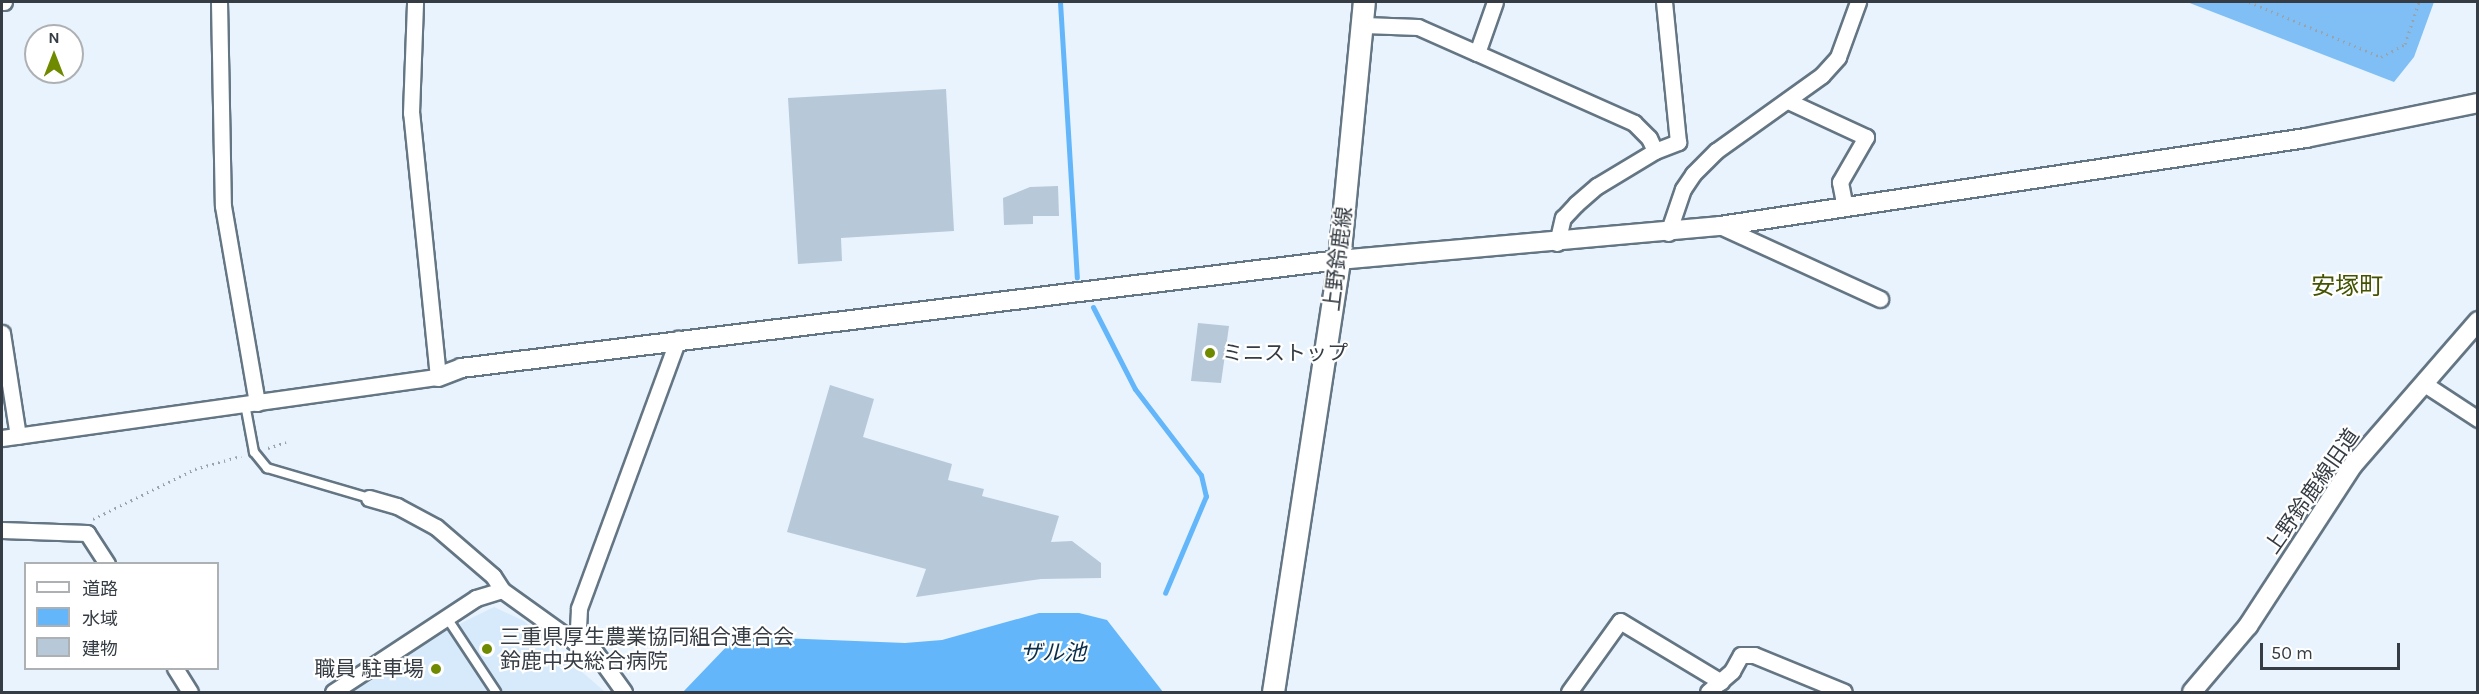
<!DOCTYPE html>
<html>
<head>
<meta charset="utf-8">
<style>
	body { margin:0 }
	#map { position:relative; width:2479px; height:694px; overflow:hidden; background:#e8f3fd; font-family:Karla,"Noto Sans JP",sans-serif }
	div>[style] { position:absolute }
	.built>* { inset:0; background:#d6eafb }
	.forest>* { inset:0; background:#7fbff5 }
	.water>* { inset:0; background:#63b6fa }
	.stream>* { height:5px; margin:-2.5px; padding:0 2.5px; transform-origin:2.5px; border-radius:2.5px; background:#63b6fa }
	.building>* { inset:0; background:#b7c8d8 }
	.path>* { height:3px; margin-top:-1.5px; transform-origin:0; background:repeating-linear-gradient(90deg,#9aa3ac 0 1.5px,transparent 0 6px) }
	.roads { filter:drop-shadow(2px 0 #647583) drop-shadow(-2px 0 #647583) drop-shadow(0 2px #647583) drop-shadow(0 -2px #647583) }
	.service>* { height:8px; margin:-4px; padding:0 4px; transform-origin:4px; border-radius:4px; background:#fff }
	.minor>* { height:15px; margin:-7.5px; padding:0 7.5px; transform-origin:7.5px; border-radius:7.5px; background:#fff }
	.tertiary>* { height:18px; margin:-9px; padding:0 9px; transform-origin:9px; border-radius:9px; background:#fff }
	.secondary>* { height:21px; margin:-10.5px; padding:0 10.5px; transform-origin:10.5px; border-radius:10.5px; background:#fff }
	.dots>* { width:16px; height:16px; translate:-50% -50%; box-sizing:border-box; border:3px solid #fff; border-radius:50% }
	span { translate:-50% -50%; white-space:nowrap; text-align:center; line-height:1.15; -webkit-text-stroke:4.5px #fff; paint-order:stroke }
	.street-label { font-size:21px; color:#353c43 }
	.poi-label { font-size:21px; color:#353c43 }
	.left { translate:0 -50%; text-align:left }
	.right { translate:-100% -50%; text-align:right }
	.water-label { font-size:22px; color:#0a2e49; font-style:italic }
	.quarter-label { font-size:24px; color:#435301 }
	.frame { position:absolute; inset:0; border:3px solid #353c43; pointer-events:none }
	.legend { position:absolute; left:24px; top:562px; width:195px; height:108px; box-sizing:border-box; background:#fff; border:2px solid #aeb1b4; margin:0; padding:8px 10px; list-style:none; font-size:18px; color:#353c43 }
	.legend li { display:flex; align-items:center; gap:12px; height:30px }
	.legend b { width:30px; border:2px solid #aeb1b4 }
	.north { position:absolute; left:24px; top:24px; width:60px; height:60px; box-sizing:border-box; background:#fff; border:2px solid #aeb1b4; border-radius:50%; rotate:0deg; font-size:16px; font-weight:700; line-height:24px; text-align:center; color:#353c43 }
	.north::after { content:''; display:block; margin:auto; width:21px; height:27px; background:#708a00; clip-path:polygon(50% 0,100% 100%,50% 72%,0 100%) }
	.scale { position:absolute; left:2260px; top:643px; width:140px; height:27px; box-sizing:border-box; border:3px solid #353c43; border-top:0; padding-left:8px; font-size:18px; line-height:21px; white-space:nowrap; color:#353c43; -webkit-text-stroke:4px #fff; paint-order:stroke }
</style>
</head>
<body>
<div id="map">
	<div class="built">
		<div style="clip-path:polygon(494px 607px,524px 621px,605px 692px,349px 692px,441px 633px)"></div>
	</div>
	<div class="forest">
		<div style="clip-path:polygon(2187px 2px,2434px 2px,2414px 57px,2394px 82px)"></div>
	</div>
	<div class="water">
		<div style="clip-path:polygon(1039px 613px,1079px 613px,1107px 620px,1163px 692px,683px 692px,730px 643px,755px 637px,905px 643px,942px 640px)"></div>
	</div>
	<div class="stream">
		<div style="left:1060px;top:2px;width:276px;rotate:86.5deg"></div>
		<div style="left:1093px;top:307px;width:92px;rotate:62.9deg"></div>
		<div style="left:1135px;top:389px;width:108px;rotate:52.5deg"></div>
		<div style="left:1201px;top:475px;width:22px;rotate:77deg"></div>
		<div style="left:1206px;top:496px;width:105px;rotate:112.9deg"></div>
	</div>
	<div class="building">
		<div style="clip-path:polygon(946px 89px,954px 231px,841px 238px,842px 261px,798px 264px,788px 98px)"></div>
		<div style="clip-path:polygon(1058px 186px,1059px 216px,1033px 216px,1033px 224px,1004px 225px,1003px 198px,1030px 187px)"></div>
		<div style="clip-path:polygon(1198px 323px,1229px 326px,1221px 383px,1191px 381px)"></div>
		<div style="clip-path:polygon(830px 385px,874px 399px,863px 437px,952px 464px,948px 480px,984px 489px,982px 496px,1059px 516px,1051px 542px,1072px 541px,1101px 563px,1101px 578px,1041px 579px,916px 597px,926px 569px,787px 532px)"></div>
	</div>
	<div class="path">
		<div style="left:2249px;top:2px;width:143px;rotate:22.6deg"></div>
		<div style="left:2381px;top:57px;width:27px;rotate:-28deg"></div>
		<div style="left:2405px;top:44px;width:44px;rotate:-71.6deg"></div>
		<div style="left:268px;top:448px;width:19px;rotate:-18deg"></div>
		<div style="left:93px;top:519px;width:114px;rotate:-26.1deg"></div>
		<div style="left:195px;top:469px;width:48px;rotate:-15.8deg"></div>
	</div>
	<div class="roads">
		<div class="service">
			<div style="left:245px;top:404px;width:49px;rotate:79.4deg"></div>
			<div style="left:254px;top:452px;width:21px;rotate:51deg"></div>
			<div style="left:267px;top:468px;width:106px;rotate:16.4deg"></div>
			<div style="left:447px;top:618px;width:89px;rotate:56.5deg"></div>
		</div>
		<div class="minor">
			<div style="left:2px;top:2px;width:2px"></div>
			<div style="left:219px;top:2px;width:204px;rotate:88.9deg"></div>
			<div style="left:223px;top:206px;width:200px;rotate:80.2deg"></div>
			<div style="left:1364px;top:25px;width:54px;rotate:2.1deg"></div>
			<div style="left:1418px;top:27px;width:64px;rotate:23.8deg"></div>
			<div style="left:1477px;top:53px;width:172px;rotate:24deg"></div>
			<div style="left:1634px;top:123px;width:21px;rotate:45deg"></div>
			<div style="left:1649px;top:138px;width:14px;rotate:65deg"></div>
			<div style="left:1655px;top:151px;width:25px;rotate:-21deg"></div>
			<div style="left:1678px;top:142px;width:141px;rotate:-95.7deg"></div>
			<div style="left:1477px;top:53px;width:54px;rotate:-70.6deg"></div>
			<div style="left:1788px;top:101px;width:86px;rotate:24.8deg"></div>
			<div style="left:1866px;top:137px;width:52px;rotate:120deg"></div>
			<div style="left:1840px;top:182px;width:26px;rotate:79deg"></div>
			<div style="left:1720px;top:226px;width:176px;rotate:24.5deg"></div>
			<div style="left:1668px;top:233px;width:46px;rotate:-71.2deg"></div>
			<div style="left:1683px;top:189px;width:18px;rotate:-56deg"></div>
			<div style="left:1693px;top:174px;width:33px;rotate:-45deg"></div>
			<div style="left:1716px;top:151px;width:130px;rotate:-35.6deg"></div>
			<div style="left:1822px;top:75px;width:24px;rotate:-48deg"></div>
			<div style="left:1838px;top:57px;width:59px;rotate:-70deg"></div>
			<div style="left:1557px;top:243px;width:26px;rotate:-77deg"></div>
			<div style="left:1563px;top:218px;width:19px;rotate:-47deg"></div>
			<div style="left:1576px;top:204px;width:28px;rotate:-41deg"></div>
			<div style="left:1597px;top:186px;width:68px;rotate:-31.1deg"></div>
			<div style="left:2px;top:333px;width:104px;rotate:81.2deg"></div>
			<div style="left:2423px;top:383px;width:66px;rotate:33.2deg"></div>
			<div style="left:2px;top:438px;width:440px;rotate:-8deg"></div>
			<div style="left:438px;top:377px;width:265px;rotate:-95.8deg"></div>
			<div style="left:411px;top:113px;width:111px;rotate:-87.9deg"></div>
			<div style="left:369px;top:498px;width:29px;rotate:16deg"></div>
			<div style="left:397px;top:506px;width:44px;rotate:28.3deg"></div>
			<div style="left:436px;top:527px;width:75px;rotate:40.7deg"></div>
			<div style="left:493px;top:576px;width:17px;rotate:57deg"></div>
			<div style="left:2px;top:530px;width:85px;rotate:2deg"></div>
			<div style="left:87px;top:533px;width:37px;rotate:57deg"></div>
			<div style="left:175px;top:668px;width:28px;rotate:58deg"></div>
			<div style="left:333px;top:692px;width:171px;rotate:-33.3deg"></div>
			<div style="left:476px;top:598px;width:27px;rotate:-17deg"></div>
			<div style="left:502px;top:590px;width:110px;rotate:35.7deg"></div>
			<div style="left:624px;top:692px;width:79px;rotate:-125.7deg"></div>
			<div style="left:578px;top:628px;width:20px;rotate:-87deg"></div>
			<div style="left:579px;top:608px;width:287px;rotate:-69.8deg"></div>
			<div style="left:1569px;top:692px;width:87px;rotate:-54.3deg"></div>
			<div style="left:1620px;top:621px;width:118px;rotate:31.1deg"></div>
			<div style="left:1708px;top:692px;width:32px;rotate:-41deg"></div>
			<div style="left:1732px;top:671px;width:18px;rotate:-61deg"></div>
			<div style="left:1741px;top:655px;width:13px"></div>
			<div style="left:1754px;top:655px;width:97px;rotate:22.3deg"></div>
		</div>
		<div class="tertiary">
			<div style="left:438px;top:377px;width:25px;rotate:-21deg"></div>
			<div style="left:461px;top:368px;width:885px;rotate:-7.01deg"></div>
			<div style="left:1339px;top:260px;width:383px;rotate:-5.1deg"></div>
			<div style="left:1720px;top:226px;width:593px;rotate:-8.54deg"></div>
			<div style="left:2306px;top:138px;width:176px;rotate:-11.5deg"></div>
			<div style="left:2192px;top:692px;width:87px;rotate:-49.7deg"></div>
			<div style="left:2248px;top:626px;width:192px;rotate:-56.9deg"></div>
			<div style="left:2353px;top:465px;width:191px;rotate:-49deg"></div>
		</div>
		<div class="secondary">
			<div style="left:1273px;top:692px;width:437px;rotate:-81.3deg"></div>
			<div style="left:1339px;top:260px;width:259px;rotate:-84.5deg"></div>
		</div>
	</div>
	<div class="dots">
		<div style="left:1210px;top:353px;background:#708a00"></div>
		<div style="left:487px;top:649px;background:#708a00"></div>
		<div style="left:436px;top:669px;background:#708a00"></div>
	</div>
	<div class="street-label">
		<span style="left:1338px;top:259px;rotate:-83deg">上野鈴鹿線</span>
		<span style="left:2312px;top:491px;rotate:-55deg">上野鈴鹿線旧道</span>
	</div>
	<div class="poi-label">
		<span class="left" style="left:1222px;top:353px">ミニストップ</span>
		<span class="left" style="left:500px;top:649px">三重県厚生農業協同組合連合会<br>鈴鹿中央総合病院</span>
		<span class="right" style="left:424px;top:669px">職員 駐車場</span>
	</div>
	<div class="water-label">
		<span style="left:1053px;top:654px">ザル池</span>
	</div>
	<div class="quarter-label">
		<span style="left:2347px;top:287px">安塚町</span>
	</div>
	<div class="frame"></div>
	<ul class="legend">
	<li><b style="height:8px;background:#fff"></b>道路</li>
	<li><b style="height:16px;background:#63b6fa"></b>水域</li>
	<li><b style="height:16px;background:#b7c8d8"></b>建物</li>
	</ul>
	<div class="north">N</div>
	<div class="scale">50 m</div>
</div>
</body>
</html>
